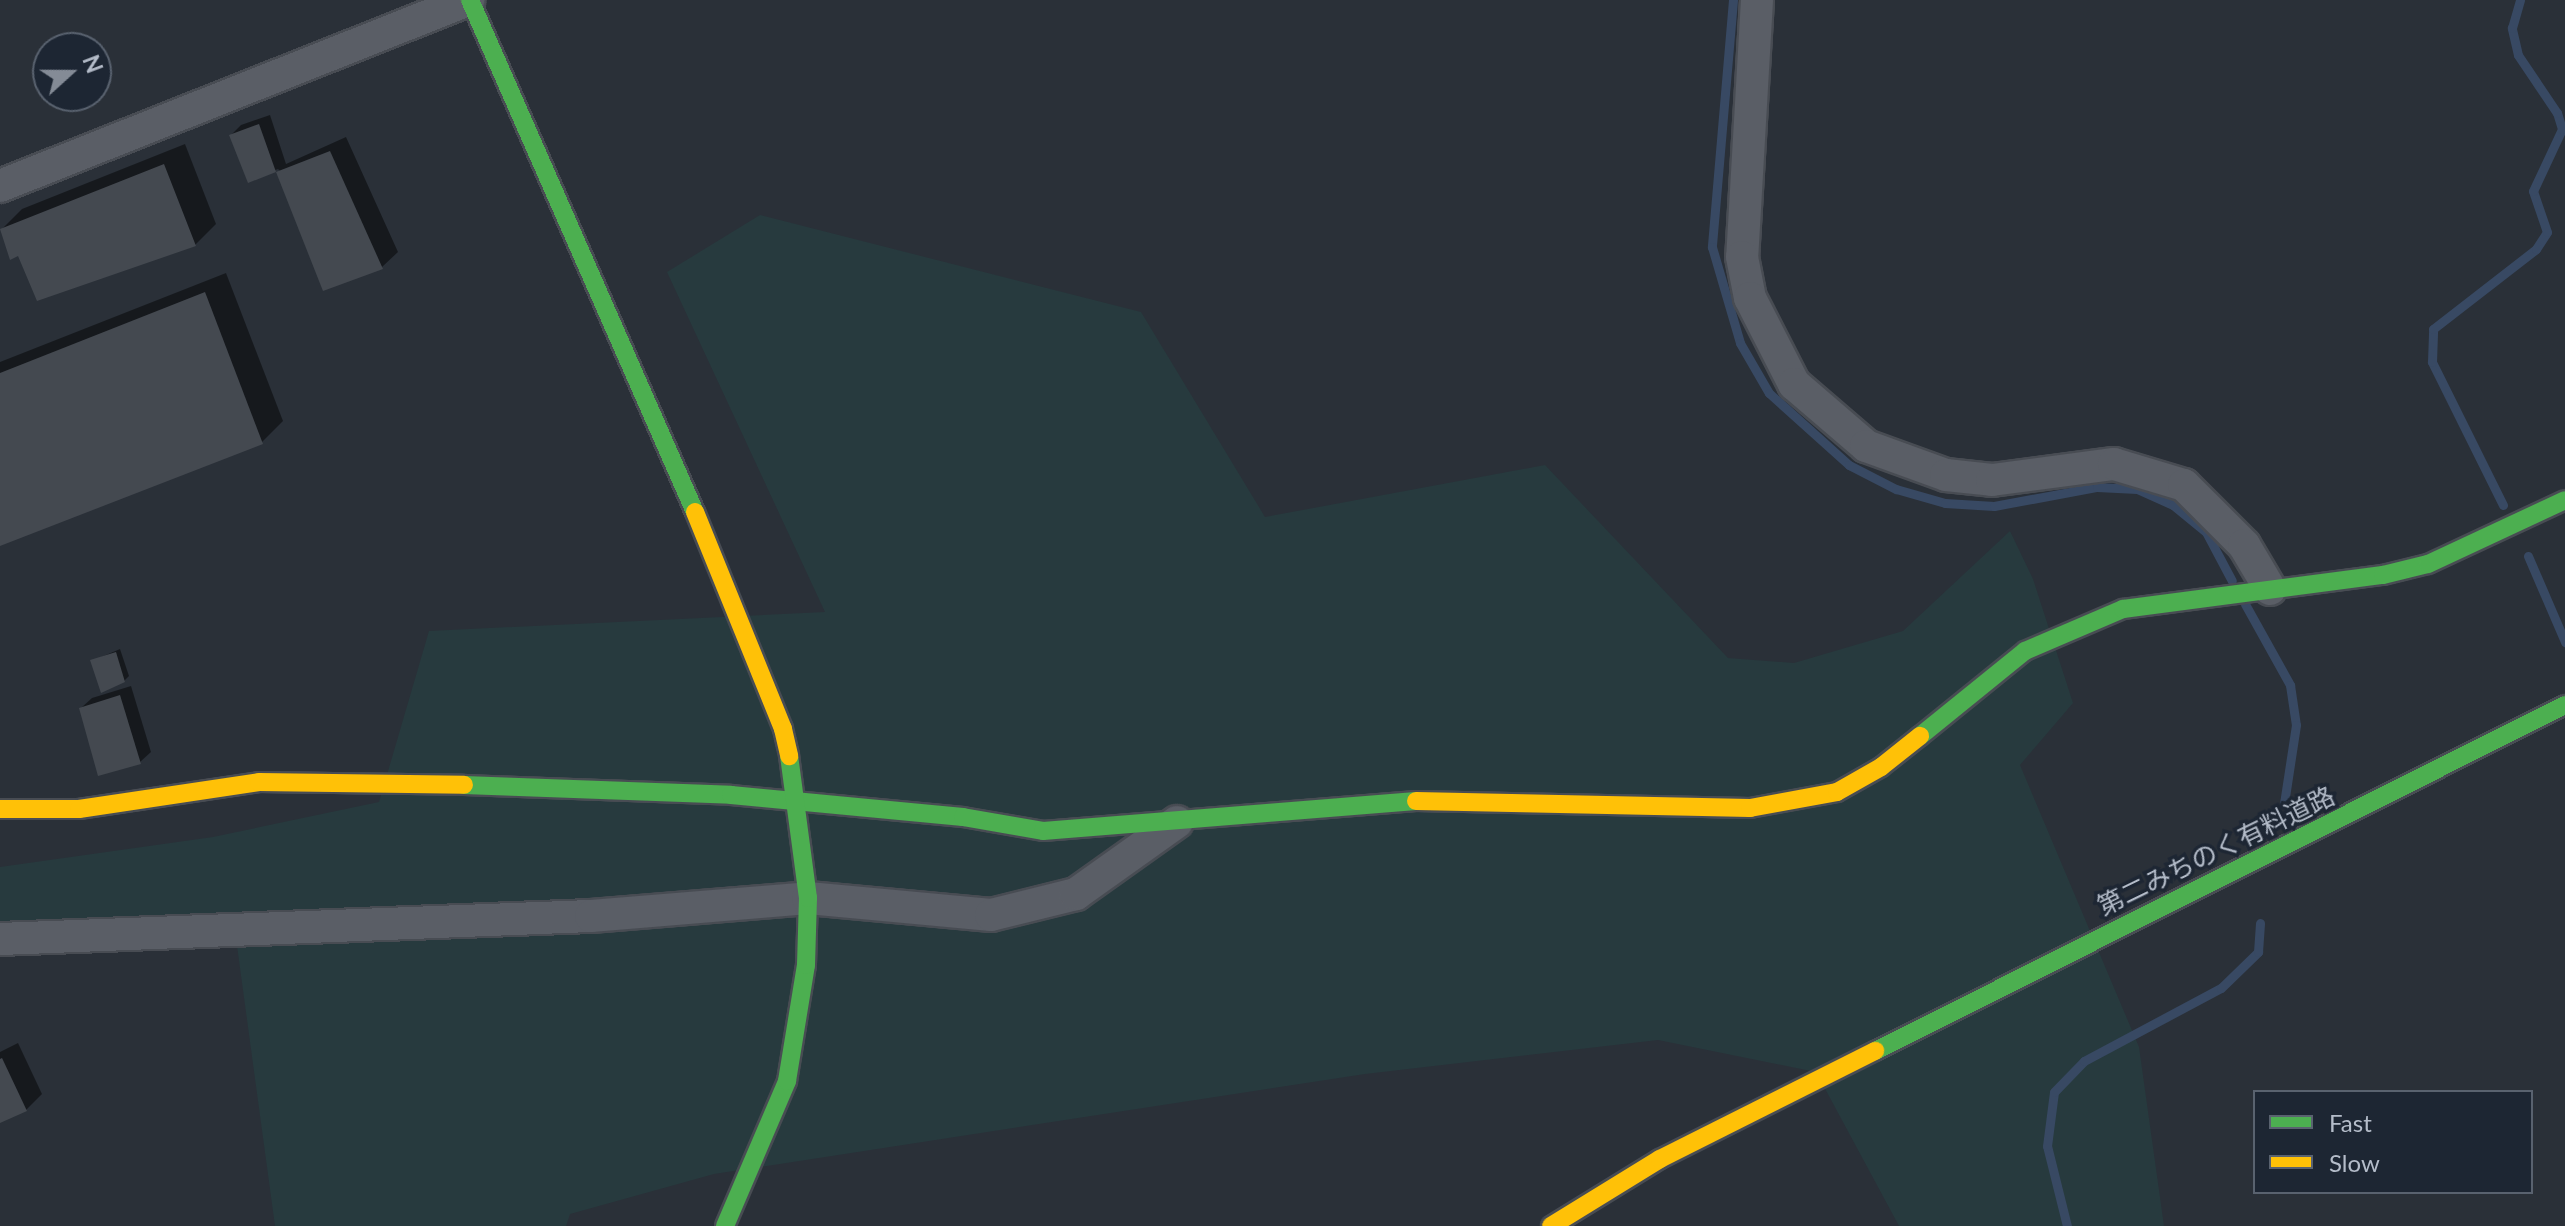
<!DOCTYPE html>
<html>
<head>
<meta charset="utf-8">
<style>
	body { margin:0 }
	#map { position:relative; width:2565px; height:1226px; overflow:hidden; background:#2a3038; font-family:Lato,"Noto Sans JP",sans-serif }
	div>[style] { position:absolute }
	.green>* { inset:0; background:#273a3e }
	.shadow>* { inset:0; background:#0007 }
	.stream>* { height:9px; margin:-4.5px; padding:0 4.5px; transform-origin:4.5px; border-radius:4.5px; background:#384963 }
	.building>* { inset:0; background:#444950 }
	.roads { filter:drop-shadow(2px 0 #484c53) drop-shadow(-2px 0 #484c53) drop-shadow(0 2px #484c53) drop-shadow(0 -2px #484c53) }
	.street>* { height:32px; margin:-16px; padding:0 16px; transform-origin:16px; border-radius:16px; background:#5a5e66 }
	.fast>* { height:18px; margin:-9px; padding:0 9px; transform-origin:9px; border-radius:9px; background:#4caf50 }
	.slow>* { height:18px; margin:-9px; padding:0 9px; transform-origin:9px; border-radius:9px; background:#ffc107 }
	span { translate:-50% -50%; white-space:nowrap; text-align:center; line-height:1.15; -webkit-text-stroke:7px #1d2633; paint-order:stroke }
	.street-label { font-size:26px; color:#b4bcc9 }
	.legend { position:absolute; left:2253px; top:1090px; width:280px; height:104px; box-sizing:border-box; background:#1d2633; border:2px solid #59626f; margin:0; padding:10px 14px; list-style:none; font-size:24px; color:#b4bcc9 }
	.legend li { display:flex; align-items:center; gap:16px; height:40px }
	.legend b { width:40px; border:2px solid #59626f }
	.north { position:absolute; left:32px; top:32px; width:80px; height:80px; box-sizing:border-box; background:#1d2633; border:2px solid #59626f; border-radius:50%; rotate:69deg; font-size:22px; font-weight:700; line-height:32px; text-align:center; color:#b4bcc9 }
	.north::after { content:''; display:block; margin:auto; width:28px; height:36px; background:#848b96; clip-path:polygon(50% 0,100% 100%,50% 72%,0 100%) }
</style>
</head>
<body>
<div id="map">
	<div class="green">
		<div style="clip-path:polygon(760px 215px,1141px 312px,1265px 517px,1545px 465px,1728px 658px,1794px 663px,1903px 631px,2010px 531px,2033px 579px,2073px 703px,2020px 765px,2139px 1047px,2164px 1226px,1899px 1226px,1816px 1072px,1658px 1040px,1365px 1074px,714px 1174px,570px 1214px,566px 1226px,275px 1226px,235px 931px,0 937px,0 867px,213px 837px,379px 802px,429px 631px,825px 612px,667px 272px)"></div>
	</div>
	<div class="shadow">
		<div style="clip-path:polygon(270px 115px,286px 164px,346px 137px,398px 252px,382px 267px,278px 169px,249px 180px,231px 135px,241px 125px)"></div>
		<div style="clip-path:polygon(185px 144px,216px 224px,195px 245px,19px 254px,1px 230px,22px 209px)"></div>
		<div style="clip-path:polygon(226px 273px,283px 421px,262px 442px,0 544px,0 362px)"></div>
		<div style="clip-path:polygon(120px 649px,129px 676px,124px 681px,92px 661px)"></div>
		<div style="clip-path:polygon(131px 686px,151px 752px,140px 762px,81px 708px,92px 698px)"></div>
		<div style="clip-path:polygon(18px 1043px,42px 1094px,26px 1110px,0 1121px,0 1052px)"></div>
	</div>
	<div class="stream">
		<div style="left:1733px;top:0;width:248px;rotate:94.9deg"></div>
		<div style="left:1712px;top:247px;width:100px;rotate:73.7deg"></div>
		<div style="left:1740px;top:343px;width:58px;rotate:59.9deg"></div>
		<div style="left:1769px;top:393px;width:108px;rotate:42deg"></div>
		<div style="left:1849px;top:465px;width:53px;rotate:27.1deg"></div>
		<div style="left:1896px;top:489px;width:51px;rotate:15.9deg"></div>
		<div style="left:1945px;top:503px;width:49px;rotate:3.5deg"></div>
		<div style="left:1994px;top:506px;width:105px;rotate:-10.5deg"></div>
		<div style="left:2097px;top:487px;width:40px;rotate:2.9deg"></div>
		<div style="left:2137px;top:489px;width:39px;rotate:24deg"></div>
		<div style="left:2173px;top:505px;width:43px;rotate:39.3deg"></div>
		<div style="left:2206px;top:532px;width:55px;rotate:62deg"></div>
		<div style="left:2503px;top:505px;width:160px;rotate:-116.4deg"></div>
		<div style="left:2432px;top:362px;width:33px;rotate:-88deg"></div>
		<div style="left:2433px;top:329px;width:130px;rotate:-37.8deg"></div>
		<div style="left:2536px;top:249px;width:20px;rotate:-57deg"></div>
		<div style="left:2547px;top:232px;width:43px;rotate:-108.9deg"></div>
		<div style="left:2533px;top:191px;width:68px;rotate:-64.9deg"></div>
		<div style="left:2562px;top:129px;width:17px;rotate:-107deg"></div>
		<div style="left:2557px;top:113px;width:70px;rotate:-123.9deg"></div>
		<div style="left:2518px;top:55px;width:28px;rotate:-103deg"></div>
		<div style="left:2512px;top:28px;width:29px;rotate:-74deg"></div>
		<div style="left:2528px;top:556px;width:94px;rotate:66.7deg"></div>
		<div style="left:2245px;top:604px;width:93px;rotate:60.9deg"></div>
		<div style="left:2290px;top:685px;width:40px;rotate:81.5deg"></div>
		<div style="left:2296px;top:725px;width:79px;rotate:98.7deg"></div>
		<div style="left:2067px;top:1226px;width:82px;rotate:-104deg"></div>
		<div style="left:2047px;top:1146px;width:54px;rotate:-82.6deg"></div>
		<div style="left:2054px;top:1092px;width:43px;rotate:-45.9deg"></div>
		<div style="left:2084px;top:1061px;width:155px;rotate:-28.1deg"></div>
		<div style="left:2221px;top:988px;width:52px;rotate:-44.2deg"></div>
		<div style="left:2258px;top:952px;width:29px;rotate:-86deg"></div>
	</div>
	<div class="building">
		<div style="clip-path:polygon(259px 124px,276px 172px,248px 183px,229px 135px)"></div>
		<div style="clip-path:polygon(330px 151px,383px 269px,323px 291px,276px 172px)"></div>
		<div style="clip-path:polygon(164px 164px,196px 246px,37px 301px,18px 256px,10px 260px,0 229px)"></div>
		<div style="clip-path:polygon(205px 292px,263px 444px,0 546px,0 373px)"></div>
		<div style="clip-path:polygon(116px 652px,125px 682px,101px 693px,90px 660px)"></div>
		<div style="clip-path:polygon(120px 695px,141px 764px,98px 776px,79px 708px)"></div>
		<div style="clip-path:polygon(2px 1058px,27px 1111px,0 1123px,0 1059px)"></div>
	</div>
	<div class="roads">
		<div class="street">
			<div style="left:1757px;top:0;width:257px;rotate:93.3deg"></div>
			<div style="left:1742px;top:257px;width:42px;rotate:79deg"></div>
			<div style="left:1750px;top:298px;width:97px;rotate:62.9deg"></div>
			<div style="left:1794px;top:384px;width:95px;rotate:40.7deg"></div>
			<div style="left:1866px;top:446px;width:85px;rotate:19.9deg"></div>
			<div style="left:1946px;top:475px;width:46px;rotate:6.2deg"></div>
			<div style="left:1992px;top:480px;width:123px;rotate:-7.5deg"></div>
			<div style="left:2114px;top:464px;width:73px;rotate:16.7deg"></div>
			<div style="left:2184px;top:485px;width:85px;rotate:45deg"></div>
			<div style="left:2244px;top:545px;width:51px;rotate:59.4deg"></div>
			<div style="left:0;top:186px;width:504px;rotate:-21.67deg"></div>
			<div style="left:0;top:939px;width:591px;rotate:-2.23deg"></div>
			<div style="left:591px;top:916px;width:218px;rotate:-4.7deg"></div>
			<div style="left:808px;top:898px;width:184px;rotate:5.3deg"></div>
			<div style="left:991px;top:915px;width:88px;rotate:-13.9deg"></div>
			<div style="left:1076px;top:894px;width:124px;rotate:-35.5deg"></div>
		</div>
		<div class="fast">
			<div style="left:470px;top:0;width:559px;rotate:66.28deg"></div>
			<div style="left:1920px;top:736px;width:135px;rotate:-39deg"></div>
			<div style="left:2025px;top:651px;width:107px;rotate:-23.2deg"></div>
			<div style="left:2123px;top:609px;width:262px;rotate:-7.5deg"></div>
			<div style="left:2383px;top:575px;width:46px;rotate:-13.7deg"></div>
			<div style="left:2428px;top:564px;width:151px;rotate:-25deg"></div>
			<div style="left:464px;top:785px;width:267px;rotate:2.1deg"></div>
			<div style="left:731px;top:795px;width:233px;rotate:5.4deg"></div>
			<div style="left:963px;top:817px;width:81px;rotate:9.9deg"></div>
			<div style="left:1043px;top:831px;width:374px;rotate:-4.6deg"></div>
			<div style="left:1875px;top:1051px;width:772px;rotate:-26.63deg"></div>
			<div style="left:725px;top:1226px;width:158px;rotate:-66.8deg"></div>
			<div style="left:787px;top:1081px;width:118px;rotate:-80.7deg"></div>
			<div style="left:806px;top:965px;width:67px;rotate:-88.3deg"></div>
			<div style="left:808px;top:898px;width:143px;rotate:-97.6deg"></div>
		</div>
		<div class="slow">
			<div style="left:695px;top:512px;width:234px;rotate:67.9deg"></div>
			<div style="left:783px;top:729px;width:28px;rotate:77deg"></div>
			<div style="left:1416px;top:801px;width:334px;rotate:1.2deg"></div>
			<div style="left:1750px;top:808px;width:88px;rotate:-10.4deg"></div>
			<div style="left:1837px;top:792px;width:51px;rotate:-29.6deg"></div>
			<div style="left:1881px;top:767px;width:50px;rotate:-38.5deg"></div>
			<div style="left:0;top:809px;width:79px"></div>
			<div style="left:79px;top:809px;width:182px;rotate:-8.5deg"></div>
			<div style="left:259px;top:782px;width:205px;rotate:0.8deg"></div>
			<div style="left:1551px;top:1226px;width:128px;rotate:-31.6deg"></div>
			<div style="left:1660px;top:1159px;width:241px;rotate:-26.7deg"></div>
		</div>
	</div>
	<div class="street-label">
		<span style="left:2216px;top:851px;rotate:-26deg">第二みちのく有料道路</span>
	</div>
	<ul class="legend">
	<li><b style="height:10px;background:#4caf50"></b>Fast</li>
	<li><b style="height:10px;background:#ffc107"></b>Slow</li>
	</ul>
	<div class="north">N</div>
</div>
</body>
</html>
